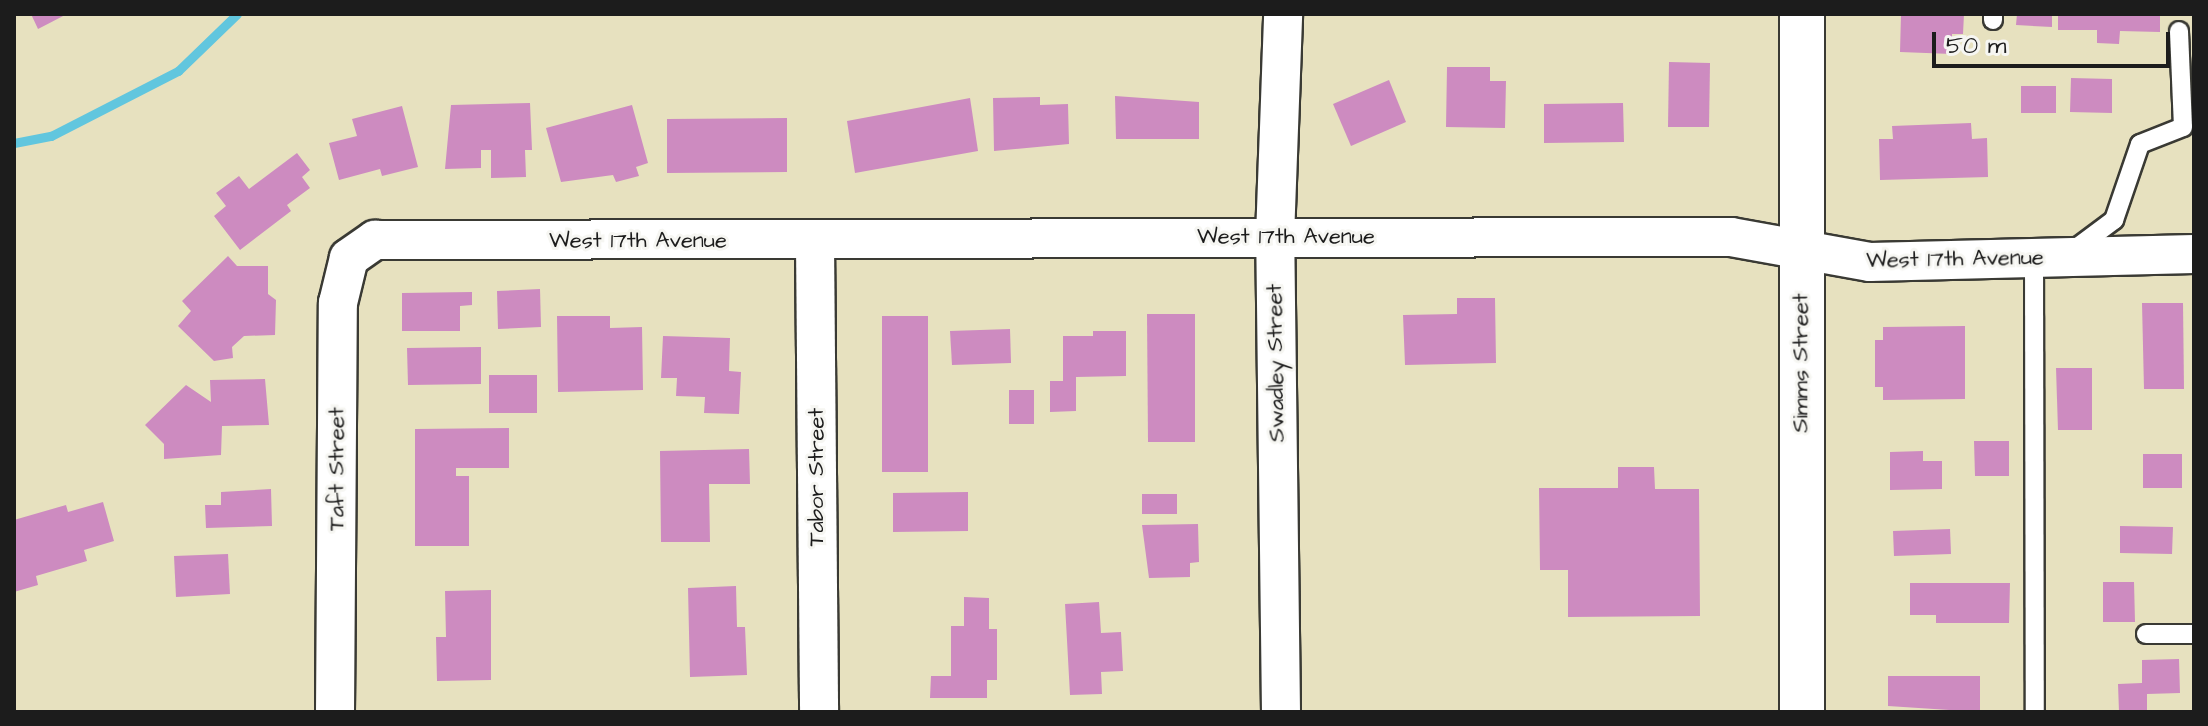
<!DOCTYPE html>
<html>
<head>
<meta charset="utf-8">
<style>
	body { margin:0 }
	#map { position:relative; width:2208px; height:726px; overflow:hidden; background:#e7e1bf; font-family:"Architects Daughter",sans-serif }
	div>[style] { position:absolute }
	.stream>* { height:9px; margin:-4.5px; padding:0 4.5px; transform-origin:4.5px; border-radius:4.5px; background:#61c6de }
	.building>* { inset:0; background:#cd8bc0 }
	.roads { filter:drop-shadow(2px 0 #3a3a34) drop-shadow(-2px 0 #3a3a34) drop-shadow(0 2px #3a3a34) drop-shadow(0 -2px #3a3a34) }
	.service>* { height:18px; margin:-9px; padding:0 9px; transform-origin:9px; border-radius:9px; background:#fff }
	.minor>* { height:38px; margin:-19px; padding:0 19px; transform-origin:19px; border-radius:19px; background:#fff }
	.tertiary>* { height:44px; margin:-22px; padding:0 22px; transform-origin:22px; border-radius:22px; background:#fff }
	span { translate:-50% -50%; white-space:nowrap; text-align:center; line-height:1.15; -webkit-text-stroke:6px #f6f6f2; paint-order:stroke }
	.street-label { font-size:22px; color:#1c1c1c }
	.frame { position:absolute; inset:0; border:16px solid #1c1c1c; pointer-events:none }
	.scale { position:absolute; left:1932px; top:32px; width:238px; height:36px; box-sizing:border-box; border:4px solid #1c1c1c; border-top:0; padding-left:10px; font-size:24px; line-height:28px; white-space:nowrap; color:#1c1c1c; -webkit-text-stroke:6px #f6f6f2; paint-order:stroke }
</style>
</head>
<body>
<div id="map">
	<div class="stream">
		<div style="left:14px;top:143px;width:38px;rotate:-11deg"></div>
		<div style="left:51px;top:136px;width:143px;rotate:-27.1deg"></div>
		<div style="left:178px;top:71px;width:82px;rotate:-44deg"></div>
	</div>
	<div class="building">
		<div style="clip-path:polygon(31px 14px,67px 14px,38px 29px)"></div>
		<div style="clip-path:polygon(1901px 14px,1964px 14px,1963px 34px,1952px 34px,1952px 54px,1900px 52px)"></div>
		<div style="clip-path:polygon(2017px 14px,2052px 14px,2052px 27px,2016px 25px)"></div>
		<div style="clip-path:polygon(2058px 14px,2160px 14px,2160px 32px,2120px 31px,2119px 44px,2097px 43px,2097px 30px,2058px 30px)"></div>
		<div style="clip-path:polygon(1669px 62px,1710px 63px,1709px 127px,1668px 127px)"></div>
		<div style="clip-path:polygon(1447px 67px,1490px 67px,1490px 81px,1506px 81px,1505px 128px,1446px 127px)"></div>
		<div style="clip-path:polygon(2071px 78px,2112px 79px,2112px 113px,2070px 112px)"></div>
		<div style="clip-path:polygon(1389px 80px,1406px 122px,1351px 146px,1333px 104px)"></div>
		<div style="clip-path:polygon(2021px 86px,2056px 86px,2056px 113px,2021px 113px)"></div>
		<div style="clip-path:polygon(1115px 96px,1199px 102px,1199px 139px,1116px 139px)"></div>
		<div style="clip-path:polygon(1040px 97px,1040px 105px,1068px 104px,1069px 144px,994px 151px,993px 98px)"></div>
		<div style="clip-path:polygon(970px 98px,978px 151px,855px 173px,847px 121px)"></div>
		<div style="clip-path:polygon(530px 103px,532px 150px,525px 150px,526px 177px,491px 178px,491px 150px,481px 150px,481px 168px,445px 169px,451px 105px)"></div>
		<div style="clip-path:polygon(1623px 103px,1624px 142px,1544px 143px,1544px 104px)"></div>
		<div style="clip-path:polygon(632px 105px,648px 163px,636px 167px,639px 176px,616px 182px,613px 175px,561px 182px,546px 128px)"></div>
		<div style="clip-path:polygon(402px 106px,418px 167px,382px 176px,380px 169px,339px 180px,329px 143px,357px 136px,352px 119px)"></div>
		<div style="clip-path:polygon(787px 118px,787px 172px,667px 173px,667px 119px)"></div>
		<div style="clip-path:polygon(1971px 123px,1972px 139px,1987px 138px,1988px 177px,1880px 180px,1879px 139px,1893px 139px,1892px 126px)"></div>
		<div style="clip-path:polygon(297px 153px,310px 170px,302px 177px,310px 188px,287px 205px,291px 211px,240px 250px,214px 216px,226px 206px,216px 193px,239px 176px,249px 189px)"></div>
		<div style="clip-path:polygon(228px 256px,237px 266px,268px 266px,268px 294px,276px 300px,275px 335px,244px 336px,232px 347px,233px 358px,214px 361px,178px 326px,191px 311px,182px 301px)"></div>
		<div style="clip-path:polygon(540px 289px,541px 327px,498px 329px,497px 291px)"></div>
		<div style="clip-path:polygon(472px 292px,472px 305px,460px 306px,460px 331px,402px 331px,402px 293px)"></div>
		<div style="clip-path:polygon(1457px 298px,1495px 298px,1496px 363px,1405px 365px,1403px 315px,1457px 314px)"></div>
		<div style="clip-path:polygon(2142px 303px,2183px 303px,2184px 389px,2144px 389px)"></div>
		<div style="clip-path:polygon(1147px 314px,1195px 314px,1195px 442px,1148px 442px)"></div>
		<div style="clip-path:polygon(557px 316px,610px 316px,610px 328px,642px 327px,643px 390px,558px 392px)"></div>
		<div style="clip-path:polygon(882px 316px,928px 316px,928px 472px,882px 472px)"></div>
		<div style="clip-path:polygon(1965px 326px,1965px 399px,1883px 400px,1883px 387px,1875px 387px,1875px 340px,1883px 340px,1883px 327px)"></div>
		<div style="clip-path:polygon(1010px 329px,1011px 363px,952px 365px,950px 331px)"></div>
		<div style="clip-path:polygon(1093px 331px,1126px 331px,1126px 376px,1076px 377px,1076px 411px,1050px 412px,1050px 381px,1063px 381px,1063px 336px,1093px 336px)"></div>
		<div style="clip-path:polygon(663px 336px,730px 338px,729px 371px,741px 372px,739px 414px,704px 413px,705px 397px,676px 396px,677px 378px,661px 378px)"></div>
		<div style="clip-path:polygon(481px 347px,481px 384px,408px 385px,407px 348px)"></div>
		<div style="clip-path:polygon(2056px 368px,2092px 368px,2092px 430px,2058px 430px)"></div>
		<div style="clip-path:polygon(489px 375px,537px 375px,537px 413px,489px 413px)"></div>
		<div style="clip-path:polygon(265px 379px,269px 425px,222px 426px,221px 455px,164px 459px,164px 444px,145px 425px,186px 385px,211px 402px,210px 380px)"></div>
		<div style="clip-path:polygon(1009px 390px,1034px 390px,1034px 424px,1009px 424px)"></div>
		<div style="clip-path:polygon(509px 428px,509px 468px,456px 468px,456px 476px,469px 476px,469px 546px,415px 546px,415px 429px)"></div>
		<div style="clip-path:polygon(1974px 441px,2009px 441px,2009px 476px,1975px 476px)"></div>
		<div style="clip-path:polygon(749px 449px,750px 484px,709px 484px,710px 542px,661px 542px,660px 451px)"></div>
		<div style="clip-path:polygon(1923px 451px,1923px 461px,1942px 461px,1942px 489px,1890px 490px,1890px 452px)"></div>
		<div style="clip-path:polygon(2143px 454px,2182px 454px,2182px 488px,2143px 488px)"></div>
		<div style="clip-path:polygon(1618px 467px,1654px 467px,1655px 489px,1699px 489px,1700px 616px,1568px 617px,1568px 570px,1540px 570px,1539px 488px,1618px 488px)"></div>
		<div style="clip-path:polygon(271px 489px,272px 526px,206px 528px,205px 505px,221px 505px,221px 492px)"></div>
		<div style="clip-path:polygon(968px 492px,968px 531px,893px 532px,893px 493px)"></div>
		<div style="clip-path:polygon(1142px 494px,1177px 494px,1177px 514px,1142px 514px)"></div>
		<div style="clip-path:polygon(103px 502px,114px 541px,84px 550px,87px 561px,36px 576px,38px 585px,14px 592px,14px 520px,66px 505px,68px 512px)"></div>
		<div style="clip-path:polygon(1198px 524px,1199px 562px,1190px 563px,1190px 577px,1149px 578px,1142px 525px)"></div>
		<div style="clip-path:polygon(2120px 526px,2173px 527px,2172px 554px,2120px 553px)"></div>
		<div style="clip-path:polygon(1950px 529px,1951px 554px,1894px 556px,1893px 531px)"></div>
		<div style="clip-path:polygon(228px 554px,230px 594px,176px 597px,174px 556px)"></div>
		<div style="clip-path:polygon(2103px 582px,2134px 582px,2135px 622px,2103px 622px)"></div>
		<div style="clip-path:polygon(1910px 583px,2010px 583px,2009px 623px,1936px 623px,1936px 615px,1910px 615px)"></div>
		<div style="clip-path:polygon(736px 586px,737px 627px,745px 627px,747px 675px,690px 677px,688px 588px)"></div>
		<div style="clip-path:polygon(491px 590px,491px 680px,437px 681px,436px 637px,446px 637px,445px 591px)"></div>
		<div style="clip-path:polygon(964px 597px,989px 598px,989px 629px,997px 629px,997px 680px,987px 680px,987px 698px,930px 698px,931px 676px,951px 676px,951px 626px,964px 626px)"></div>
		<div style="clip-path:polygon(1099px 602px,1101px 633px,1121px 632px,1123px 671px,1101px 672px,1102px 694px,1070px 695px,1065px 604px)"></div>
		<div style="clip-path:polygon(2179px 659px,2180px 693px,2147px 694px,2147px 712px,2119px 712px,2118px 684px,2142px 683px,2142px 660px)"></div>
		<div style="clip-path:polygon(1888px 676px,1980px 676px,1980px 712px,1888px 706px)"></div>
	</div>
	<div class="roads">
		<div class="service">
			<div style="left:1993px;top:14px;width:6px;rotate:90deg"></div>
			<div style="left:2071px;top:252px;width:54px;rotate:-36.7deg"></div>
			<div style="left:2114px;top:220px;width:80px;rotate:-71.1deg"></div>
			<div style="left:2140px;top:144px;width:46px;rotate:-21.6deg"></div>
			<div style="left:2183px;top:127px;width:96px;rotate:-92.4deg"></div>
			<div style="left:2034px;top:258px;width:454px;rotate:89.9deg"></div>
			<div style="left:2146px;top:634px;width:48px"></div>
		</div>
		<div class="minor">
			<div style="left:815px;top:242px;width:470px;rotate:89.5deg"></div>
			<div style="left:335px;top:712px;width:409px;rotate:-89.6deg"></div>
			<div style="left:338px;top:303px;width:46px;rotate:-76.3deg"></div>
			<div style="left:349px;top:258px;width:32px;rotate:-35deg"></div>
			<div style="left:375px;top:240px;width:1356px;rotate:-0.13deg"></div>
			<div style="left:1731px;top:237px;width:141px;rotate:10.2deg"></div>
			<div style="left:1870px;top:262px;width:324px;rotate:-1.4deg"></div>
			<div style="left:1281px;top:712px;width:475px;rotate:-90.7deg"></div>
			<div style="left:1275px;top:237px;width:223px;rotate:-87.9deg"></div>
		</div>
		<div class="tertiary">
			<div style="left:1802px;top:14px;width:698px;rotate:90deg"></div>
		</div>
	</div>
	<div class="street-label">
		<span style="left:1286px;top:237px">West 17th Avenue</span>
		<span style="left:638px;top:241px">West 17th Avenue</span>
		<span style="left:1955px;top:259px;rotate:-1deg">West 17th Avenue</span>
		<span style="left:1276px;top:363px;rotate:-91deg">Swadley Street</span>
		<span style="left:1801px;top:363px;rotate:-90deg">Simms Street</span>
		<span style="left:337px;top:469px;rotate:-90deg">Taft Street</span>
		<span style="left:817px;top:477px;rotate:-90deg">Tabor Street</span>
	</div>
	<div class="frame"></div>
	<div class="scale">50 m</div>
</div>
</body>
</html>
